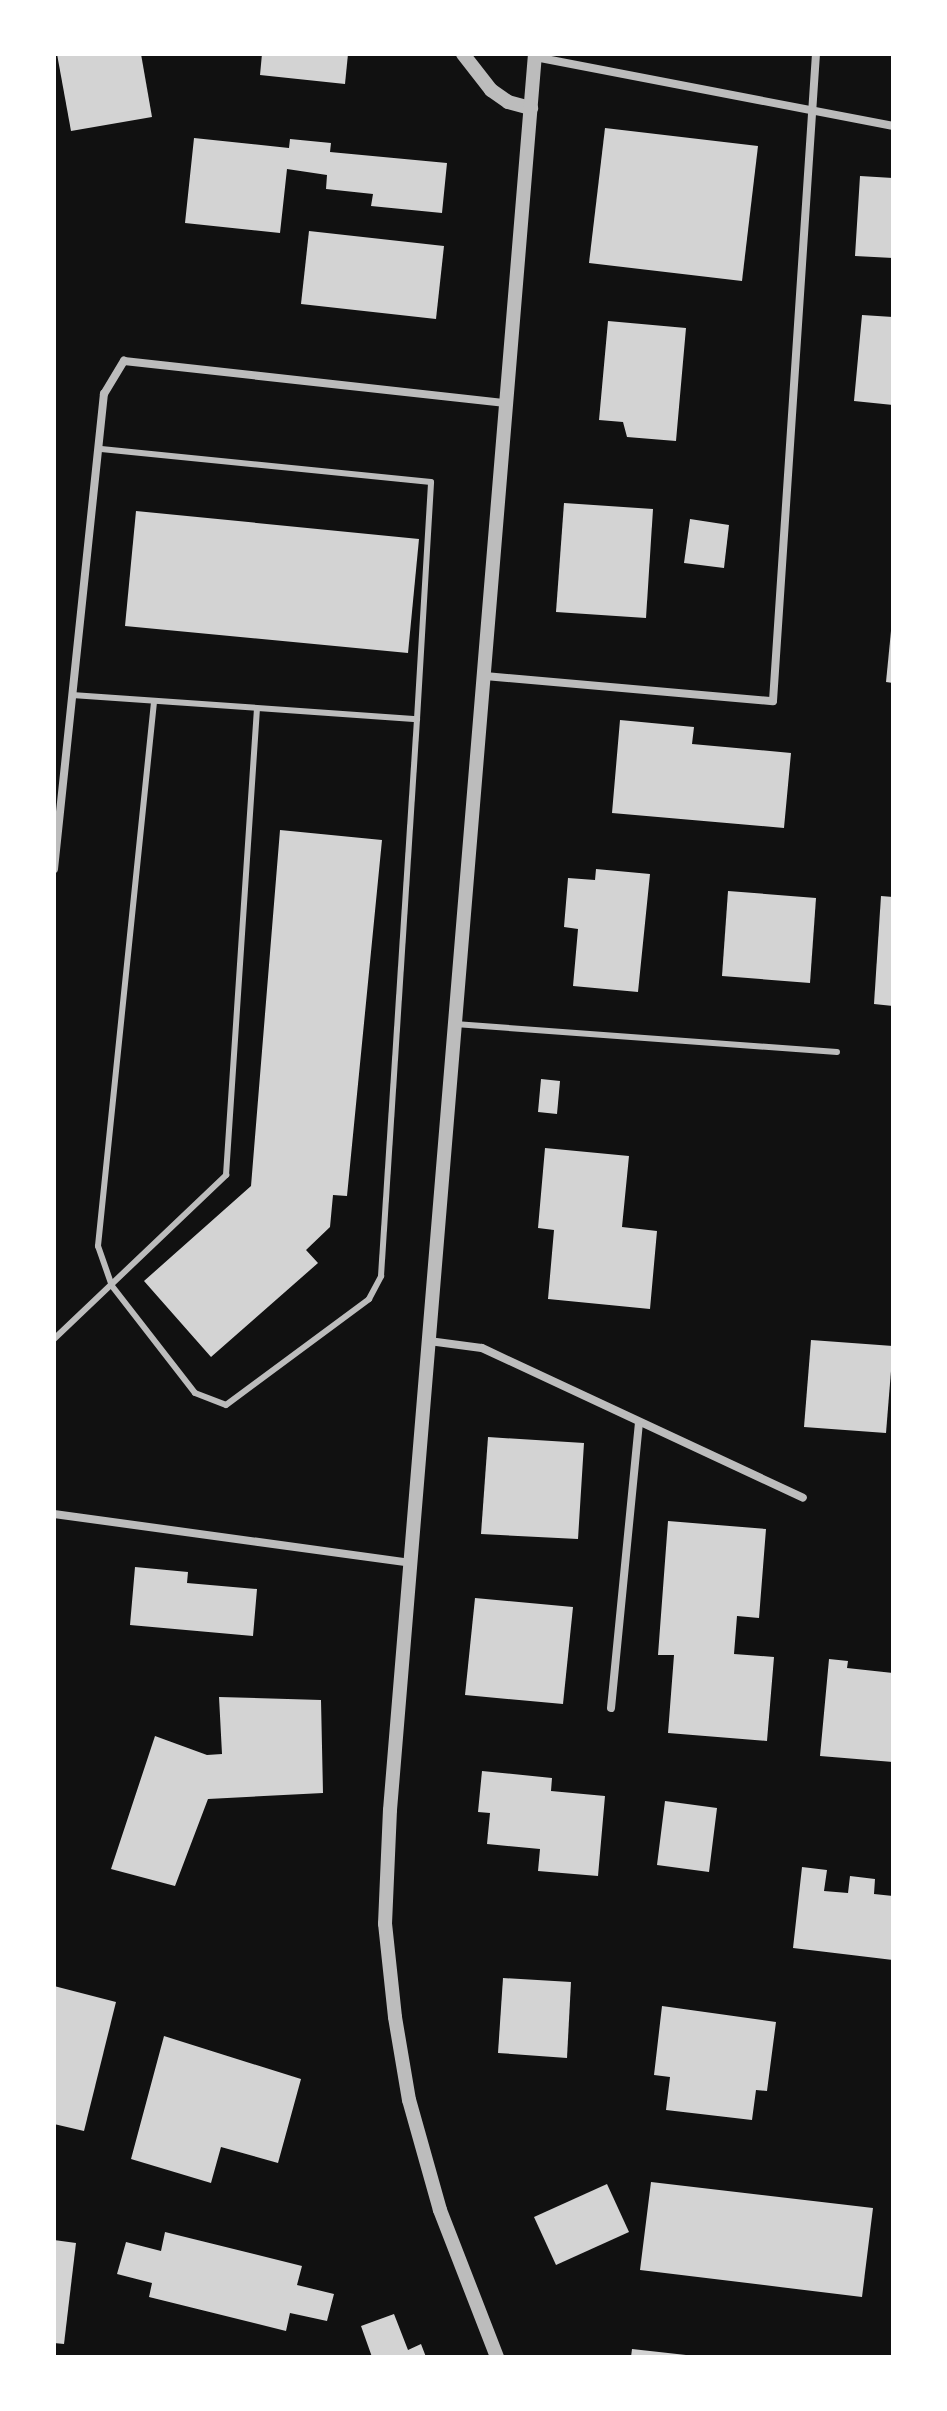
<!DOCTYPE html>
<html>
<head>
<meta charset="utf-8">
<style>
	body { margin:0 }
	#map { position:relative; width:947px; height:2411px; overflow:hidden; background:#111; font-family:Commissioner,sans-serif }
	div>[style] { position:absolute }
	.building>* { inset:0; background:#d3d3d3 }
	.service>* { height:6px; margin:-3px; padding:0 3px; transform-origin:3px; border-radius:3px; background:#bcbcbc }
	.minor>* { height:8px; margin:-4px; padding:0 4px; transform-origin:4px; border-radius:4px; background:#bcbcbc }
	.tertiary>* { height:14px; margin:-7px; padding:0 7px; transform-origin:7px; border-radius:7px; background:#bcbcbc }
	span { translate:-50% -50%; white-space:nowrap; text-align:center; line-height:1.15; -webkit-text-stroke:8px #fff; paint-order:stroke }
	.frame { position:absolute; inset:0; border:56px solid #fff; pointer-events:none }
</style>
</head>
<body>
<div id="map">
	<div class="building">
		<div style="clip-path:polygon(57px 54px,141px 54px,152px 117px,71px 131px)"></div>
		<div style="clip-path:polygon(262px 54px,348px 54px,345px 84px,260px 75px)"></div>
		<div style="clip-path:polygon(605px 128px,758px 146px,742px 281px,589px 263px)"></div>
		<div style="clip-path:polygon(194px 138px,289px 148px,290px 139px,331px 143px,330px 152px,447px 163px,442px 213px,371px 206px,373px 194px,326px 189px,327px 175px,287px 169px,280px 233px,185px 223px)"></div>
		<div style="clip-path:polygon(860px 176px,893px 178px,893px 258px,855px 256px)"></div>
		<div style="clip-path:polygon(309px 231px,444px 246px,436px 319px,301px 304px)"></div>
		<div style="clip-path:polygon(862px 315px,893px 317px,893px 405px,854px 401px)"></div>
		<div style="clip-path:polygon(608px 321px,686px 328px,676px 441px,627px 437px,623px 422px,599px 420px)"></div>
		<div style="clip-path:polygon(564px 503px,653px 509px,646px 618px,556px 612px)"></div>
		<div style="clip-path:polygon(136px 511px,419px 539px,408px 653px,125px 626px)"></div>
		<div style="clip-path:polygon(690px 519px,729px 525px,724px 568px,684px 563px)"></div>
		<div style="clip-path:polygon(891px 631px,893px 631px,893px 683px,886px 682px)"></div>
		<div style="clip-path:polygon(620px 720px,694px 727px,692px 744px,791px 753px,784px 828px,612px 813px)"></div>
		<div style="clip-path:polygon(280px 830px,382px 840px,347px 1196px,333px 1195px,330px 1227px,306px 1250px,318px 1263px,211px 1357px,144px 1281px,251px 1186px)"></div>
		<div style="clip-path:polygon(596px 869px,650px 874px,638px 992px,573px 986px,578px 929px,564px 927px,568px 878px,595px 880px)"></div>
		<div style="clip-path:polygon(728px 891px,816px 898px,810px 983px,722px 976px)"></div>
		<div style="clip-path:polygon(881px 896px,893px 897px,893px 1006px,874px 1004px)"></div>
		<div style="clip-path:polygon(541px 1079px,560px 1081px,557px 1114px,538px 1112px)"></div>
		<div style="clip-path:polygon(545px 1148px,629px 1156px,622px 1227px,657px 1231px,650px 1309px,548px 1299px,554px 1230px,538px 1228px)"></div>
		<div style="clip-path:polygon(811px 1340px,893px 1346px,886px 1433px,804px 1427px)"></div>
		<div style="clip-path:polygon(488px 1437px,584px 1443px,578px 1539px,481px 1534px)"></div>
		<div style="clip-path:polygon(668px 1521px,766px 1529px,759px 1618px,737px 1616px,734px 1654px,774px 1657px,767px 1741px,668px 1733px,674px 1655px,658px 1655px)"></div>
		<div style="clip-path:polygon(135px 1567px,188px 1572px,187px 1583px,257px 1589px,253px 1636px,130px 1625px)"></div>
		<div style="clip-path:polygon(475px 1598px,573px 1607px,563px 1704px,465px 1695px)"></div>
		<div style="clip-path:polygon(829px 1659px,848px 1661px,847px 1668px,893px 1673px,893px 1762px,820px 1756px)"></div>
		<div style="clip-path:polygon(219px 1697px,321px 1700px,323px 1793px,208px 1799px,175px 1886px,111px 1869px,155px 1736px,207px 1755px,222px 1754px)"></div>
		<div style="clip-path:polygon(482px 1771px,552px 1778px,551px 1791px,605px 1796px,598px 1876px,538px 1871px,540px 1849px,487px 1844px,490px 1813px,478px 1812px)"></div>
		<div style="clip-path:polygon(665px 1801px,717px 1808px,709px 1872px,657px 1865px)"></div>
		<div style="clip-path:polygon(802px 1867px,827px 1870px,824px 1891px,848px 1893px,850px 1876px,875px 1879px,874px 1894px,893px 1896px,893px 1960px,793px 1948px)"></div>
		<div style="clip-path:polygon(503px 1978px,571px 1982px,567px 2058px,498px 2053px)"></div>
		<div style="clip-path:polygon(54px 1986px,116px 2002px,84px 2131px,54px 2124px)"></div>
		<div style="clip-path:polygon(662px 2006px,776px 2022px,767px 2091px,756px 2090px,752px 2120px,666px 2110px,670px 2077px,654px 2075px)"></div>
		<div style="clip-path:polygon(164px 2036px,301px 2079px,278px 2163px,221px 2147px,211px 2183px,131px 2159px)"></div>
		<div style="clip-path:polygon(651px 2182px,873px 2208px,862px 2297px,640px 2270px)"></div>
		<div style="clip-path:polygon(607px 2184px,629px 2232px,556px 2265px,534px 2217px)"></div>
		<div style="clip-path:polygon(165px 2232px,302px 2266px,297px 2285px,334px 2294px,327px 2321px,290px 2313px,286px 2331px,149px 2297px,152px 2283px,117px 2274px,126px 2242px,161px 2251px)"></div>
		<div style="clip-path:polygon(54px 2240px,76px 2243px,64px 2344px,54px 2343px)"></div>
		<div style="clip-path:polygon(394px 2314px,408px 2350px,421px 2344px,426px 2357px,372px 2357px,361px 2326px)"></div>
		<div style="clip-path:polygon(632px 2349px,686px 2355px,686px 2357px,631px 2357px)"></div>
	</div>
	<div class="service">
		<div style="left:72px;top:695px;width:346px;rotate:4deg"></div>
		<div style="left:417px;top:719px;width:237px;rotate:-86.6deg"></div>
		<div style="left:431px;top:482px;width:334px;rotate:-174.3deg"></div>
		<div style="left:154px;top:702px;width:547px;rotate:95.88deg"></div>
		<div style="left:98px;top:1246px;width:42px;rotate:70.7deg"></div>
		<div style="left:112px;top:1286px;width:135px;rotate:52.2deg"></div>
		<div style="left:195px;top:1393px;width:33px;rotate:21deg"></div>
		<div style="left:226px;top:1405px;width:178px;rotate:-36.5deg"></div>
		<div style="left:369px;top:1299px;width:26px;rotate:-62deg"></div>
		<div style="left:381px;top:1276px;width:558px;rotate:-86.3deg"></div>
		<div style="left:455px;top:1024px;width:383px;rotate:4.2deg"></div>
		<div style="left:54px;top:1339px;width:238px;rotate:-43.6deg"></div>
		<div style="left:226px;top:1175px;width:467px;rotate:-86.2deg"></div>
	</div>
	<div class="minor">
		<div style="left:535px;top:57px;width:365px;rotate:10.9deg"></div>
		<div style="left:485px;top:676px;width:289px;rotate:5deg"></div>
		<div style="left:773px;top:701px;width:648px;rotate:-86.2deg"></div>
		<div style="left:54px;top:869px;width:478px;rotate:-84deg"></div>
		<div style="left:104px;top:394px;width:39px;rotate:-59deg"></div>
		<div style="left:124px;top:361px;width:384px;rotate:6.3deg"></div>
		<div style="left:429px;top:1341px;width:53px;rotate:7.5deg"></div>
		<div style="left:482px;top:1348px;width:354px;rotate:25deg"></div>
		<div style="left:54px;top:1514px;width:360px;rotate:7.8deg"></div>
		<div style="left:611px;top:1708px;width:287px;rotate:-84.4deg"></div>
	</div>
	<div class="tertiary">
		<div style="left:463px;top:54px;width:46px;rotate:52.1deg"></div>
		<div style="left:491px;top:90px;width:21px;rotate:35deg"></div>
		<div style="left:508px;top:102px;width:24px;rotate:15deg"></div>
		<div style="left:497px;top:2357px;width:158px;rotate:-111.2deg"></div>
		<div style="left:440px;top:2210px;width:114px;rotate:-105.7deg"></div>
		<div style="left:409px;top:2100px;width:84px;rotate:-99.6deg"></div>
		<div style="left:395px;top:2017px;width:94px;rotate:-96.1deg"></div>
		<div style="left:385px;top:1924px;width:114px;rotate:-87.5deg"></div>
		<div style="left:390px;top:1810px;width:1762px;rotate:-85.28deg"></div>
	</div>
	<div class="frame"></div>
</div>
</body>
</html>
